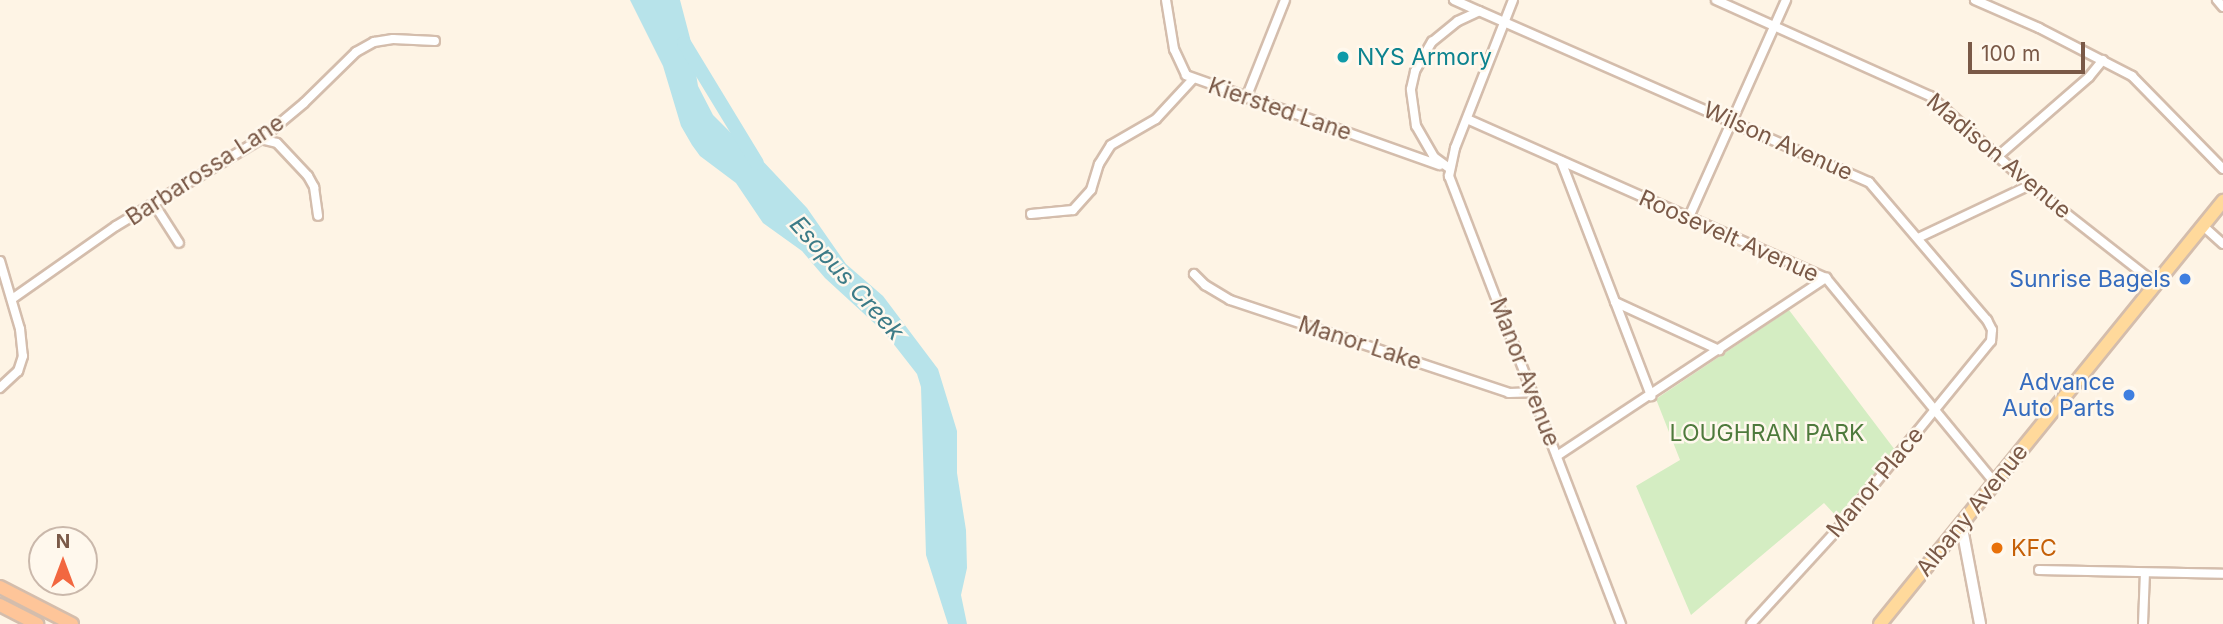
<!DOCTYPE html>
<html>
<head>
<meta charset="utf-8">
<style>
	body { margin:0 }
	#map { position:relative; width:2223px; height:624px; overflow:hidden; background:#fef4e5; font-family:Inter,sans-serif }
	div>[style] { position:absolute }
	.green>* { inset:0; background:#d4edc2 }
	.water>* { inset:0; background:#b7e3ea }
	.river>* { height:14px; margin:-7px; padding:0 7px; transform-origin:7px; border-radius:7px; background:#b7e3ea }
	.roads { filter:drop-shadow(2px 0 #d4bdac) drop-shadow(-2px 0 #d4bdac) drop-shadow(0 2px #d4bdac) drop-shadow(0 -2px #d4bdac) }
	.minor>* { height:8px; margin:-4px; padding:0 4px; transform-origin:4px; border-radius:4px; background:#fff }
	.tertiary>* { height:10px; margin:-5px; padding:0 5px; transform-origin:5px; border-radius:5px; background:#fff }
	.primary>* { height:12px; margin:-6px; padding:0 6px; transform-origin:6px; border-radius:6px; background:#ffd99b }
	.trunk>* { height:12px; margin:-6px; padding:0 6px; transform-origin:6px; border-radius:6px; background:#fec599 }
	.dots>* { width:19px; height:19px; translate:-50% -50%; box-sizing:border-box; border:4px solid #fff8ed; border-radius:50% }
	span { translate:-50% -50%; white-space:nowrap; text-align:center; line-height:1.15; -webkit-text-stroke:5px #fff8ed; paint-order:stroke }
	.culture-label { font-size:23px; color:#0d838f }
	.left { translate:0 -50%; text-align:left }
	.street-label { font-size:23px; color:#7a5947 }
	.shop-label { font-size:23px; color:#366cbe }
	.right { translate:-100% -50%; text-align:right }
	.park-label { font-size:23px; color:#4e7a3c }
	.food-label { font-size:23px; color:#c56008 }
	.water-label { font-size:24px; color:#3c7b87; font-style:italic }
	.north { position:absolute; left:28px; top:526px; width:70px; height:70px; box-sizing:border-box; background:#fff8ed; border:2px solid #cab8ab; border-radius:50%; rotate:0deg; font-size:19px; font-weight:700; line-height:28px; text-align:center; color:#7a5947 }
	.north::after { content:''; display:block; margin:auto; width:24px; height:32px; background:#f26740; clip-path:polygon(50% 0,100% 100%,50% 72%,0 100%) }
	.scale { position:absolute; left:1968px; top:42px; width:117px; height:32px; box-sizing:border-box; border:4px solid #7a5947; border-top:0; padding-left:9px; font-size:21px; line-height:24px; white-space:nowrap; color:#7a5947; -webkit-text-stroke:5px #fff8ed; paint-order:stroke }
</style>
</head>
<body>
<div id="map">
	<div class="green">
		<div style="clip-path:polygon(1789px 310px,1895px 450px,1837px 517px,1824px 503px,1691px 615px,1636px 486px,1680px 460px,1656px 399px)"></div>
	</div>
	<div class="water">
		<div style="clip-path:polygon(630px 0,680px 0,690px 38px,698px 86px,713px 115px,743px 145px,759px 157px,807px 208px,846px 264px,883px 296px,938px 369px,957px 431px,957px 473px,966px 530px,967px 568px,961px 595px,967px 624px,948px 624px,926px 555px,921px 387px,917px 374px,885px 333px,825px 278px,802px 251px,763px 223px,736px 183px,700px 156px,692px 145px,681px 126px,663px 66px)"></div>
	</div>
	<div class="river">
		<div style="left:684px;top:43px;width:140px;rotate:58.7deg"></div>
	</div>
	<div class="roads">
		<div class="minor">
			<div style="left:1166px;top:0;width:50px;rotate:80.7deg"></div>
			<div style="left:1174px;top:49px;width:29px;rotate:65deg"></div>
			<div style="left:1186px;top:75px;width:269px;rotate:19.6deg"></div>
			<div style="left:1454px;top:0;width:27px;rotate:24deg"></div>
			<div style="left:1513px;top:0;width:159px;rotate:111.4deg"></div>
			<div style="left:1455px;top:148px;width:29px;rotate:102deg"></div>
			<div style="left:1449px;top:176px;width:480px;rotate:69deg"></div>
			<div style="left:1716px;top:0;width:235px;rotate:24.2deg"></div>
			<div style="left:1930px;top:96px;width:134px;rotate:41.7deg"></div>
			<div style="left:2030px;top:185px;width:159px;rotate:38.1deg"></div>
			<div style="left:1975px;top:0;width:70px;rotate:23.6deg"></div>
			<div style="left:2039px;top:28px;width:105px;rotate:27.3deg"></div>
			<div style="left:2132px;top:76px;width:130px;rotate:45.6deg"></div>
			<div style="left:2217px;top:0;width:9px;rotate:49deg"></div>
			<div style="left:1246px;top:98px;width:105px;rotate:-68.3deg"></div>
			<div style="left:1467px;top:119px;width:393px;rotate:23.9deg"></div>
			<div style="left:1826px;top:278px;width:266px;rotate:50.5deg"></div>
			<div style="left:261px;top:139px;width:16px;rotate:14deg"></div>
			<div style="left:277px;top:143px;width:45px;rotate:46.8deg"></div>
			<div style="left:308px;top:176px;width:13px;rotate:61deg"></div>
			<div style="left:314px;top:187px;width:29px;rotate:82deg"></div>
			<div style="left:1997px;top:157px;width:122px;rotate:-41deg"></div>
			<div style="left:2089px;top:77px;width:22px;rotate:-51deg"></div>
			<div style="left:1561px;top:161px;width:252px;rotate:69deg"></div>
			<div style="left:1449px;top:168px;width:19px;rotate:-144deg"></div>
			<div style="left:1434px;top:157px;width:36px;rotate:-120deg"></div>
			<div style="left:1416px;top:126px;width:37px;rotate:-98deg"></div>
			<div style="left:1411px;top:89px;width:18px;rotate:-77deg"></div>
			<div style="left:1415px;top:71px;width:34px;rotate:-60deg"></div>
			<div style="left:1432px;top:42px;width:33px;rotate:-39deg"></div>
			<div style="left:1458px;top:21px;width:23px;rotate:-25deg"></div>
			<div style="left:1479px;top:11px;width:426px;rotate:23.7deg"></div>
			<div style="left:1869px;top:182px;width:182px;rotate:49.5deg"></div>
			<div style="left:1987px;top:320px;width:11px;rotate:63deg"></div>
			<div style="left:1992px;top:330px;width:11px;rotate:95deg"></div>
			<div style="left:1991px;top:341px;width:244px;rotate:129.2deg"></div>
			<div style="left:1837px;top:530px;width:127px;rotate:132.5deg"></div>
			<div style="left:154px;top:204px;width:46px;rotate:57.3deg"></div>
			<div style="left:1031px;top:214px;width:42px;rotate:-5.4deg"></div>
			<div style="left:1073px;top:210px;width:27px;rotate:-48deg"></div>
			<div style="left:1091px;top:190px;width:27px;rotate:-73deg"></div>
			<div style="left:1099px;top:164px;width:22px;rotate:-58deg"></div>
			<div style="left:1111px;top:145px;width:52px;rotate:-30deg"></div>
			<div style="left:1156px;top:119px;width:54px;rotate:-47.2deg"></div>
			<div style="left:1689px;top:217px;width:238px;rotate:-65.9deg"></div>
			<div style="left:2202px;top:225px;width:28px;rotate:42deg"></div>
			<div style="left:1918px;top:238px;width:124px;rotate:-25.3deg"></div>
			<div style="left:0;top:261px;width:71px;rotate:73.6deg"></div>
			<div style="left:20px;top:329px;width:27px;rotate:84deg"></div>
			<div style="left:23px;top:356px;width:16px;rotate:108deg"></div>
			<div style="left:18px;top:371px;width:25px;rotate:137deg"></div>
			<div style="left:1194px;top:274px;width:16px;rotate:45deg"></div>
			<div style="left:1205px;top:285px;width:29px;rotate:31deg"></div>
			<div style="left:1230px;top:300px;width:294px;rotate:18.4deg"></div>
			<div style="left:1509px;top:393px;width:23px;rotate:-2deg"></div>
			<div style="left:12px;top:299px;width:127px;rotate:-35.1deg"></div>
			<div style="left:116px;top:226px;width:169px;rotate:-31deg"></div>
			<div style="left:261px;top:139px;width:56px;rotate:-39.9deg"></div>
			<div style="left:304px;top:103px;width:73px;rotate:-44.4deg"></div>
			<div style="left:356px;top:52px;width:21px;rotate:-29deg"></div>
			<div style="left:374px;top:42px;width:19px;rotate:-9deg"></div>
			<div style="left:393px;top:39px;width:42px;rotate:2.7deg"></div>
			<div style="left:1615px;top:302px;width:115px;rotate:24.8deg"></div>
			<div style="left:1557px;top:456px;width:323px;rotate:-33.5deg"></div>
			<div style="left:2039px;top:570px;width:184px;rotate:1.2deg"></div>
			<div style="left:2143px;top:624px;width:51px;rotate:-87.8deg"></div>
		</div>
		<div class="tertiary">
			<div style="left:1961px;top:523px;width:103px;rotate:79.3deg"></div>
		</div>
		<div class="primary">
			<div style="left:1880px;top:624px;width:545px;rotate:-50.96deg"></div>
		</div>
		<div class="trunk">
			<div style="left:0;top:587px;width:81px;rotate:27.2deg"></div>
			<div style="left:0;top:605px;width:42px;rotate:27.2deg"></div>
		</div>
	</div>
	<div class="dots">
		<div style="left:1343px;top:57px;background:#0f9aa8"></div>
		<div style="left:2185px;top:279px;background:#3f7fe0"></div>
		<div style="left:2129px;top:395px;background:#3f7fe0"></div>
		<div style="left:1997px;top:548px;background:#e8710a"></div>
	</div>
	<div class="culture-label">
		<span class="left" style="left:1357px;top:57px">NYS Armory</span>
	</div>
	<div class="street-label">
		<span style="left:1280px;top:109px;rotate:19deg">Kiersted Lane</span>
		<span style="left:1778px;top:141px;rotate:24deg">Wilson Avenue</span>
		<span style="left:1999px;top:156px;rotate:40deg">Madison Avenue</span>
		<span style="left:205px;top:170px;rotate:-33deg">Barbarossa Lane</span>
		<span style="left:1729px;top:236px;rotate:24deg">Roosevelt Avenue</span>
		<span style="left:1360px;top:343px;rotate:18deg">Manor Lake</span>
		<span style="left:1525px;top:372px;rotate:69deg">Manor Avenue</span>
		<span style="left:1875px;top:482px;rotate:-50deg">Manor Place</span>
		<span style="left:1972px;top:510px;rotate:-51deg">Albany Avenue</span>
	</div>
	<div class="shop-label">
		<span class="right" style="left:2171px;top:279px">Sunrise Bagels</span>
		<span class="right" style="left:2115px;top:395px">Advance<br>Auto Parts</span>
	</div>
	<div class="park-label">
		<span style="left:1767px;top:433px">LOUGHRAN PARK</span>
	</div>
	<div class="food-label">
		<span class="left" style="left:2011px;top:548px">KFC</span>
	</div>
	<div class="water-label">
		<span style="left:847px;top:278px;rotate:48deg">Esopus Creek</span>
	</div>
	<div class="north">N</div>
	<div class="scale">100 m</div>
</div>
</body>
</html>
